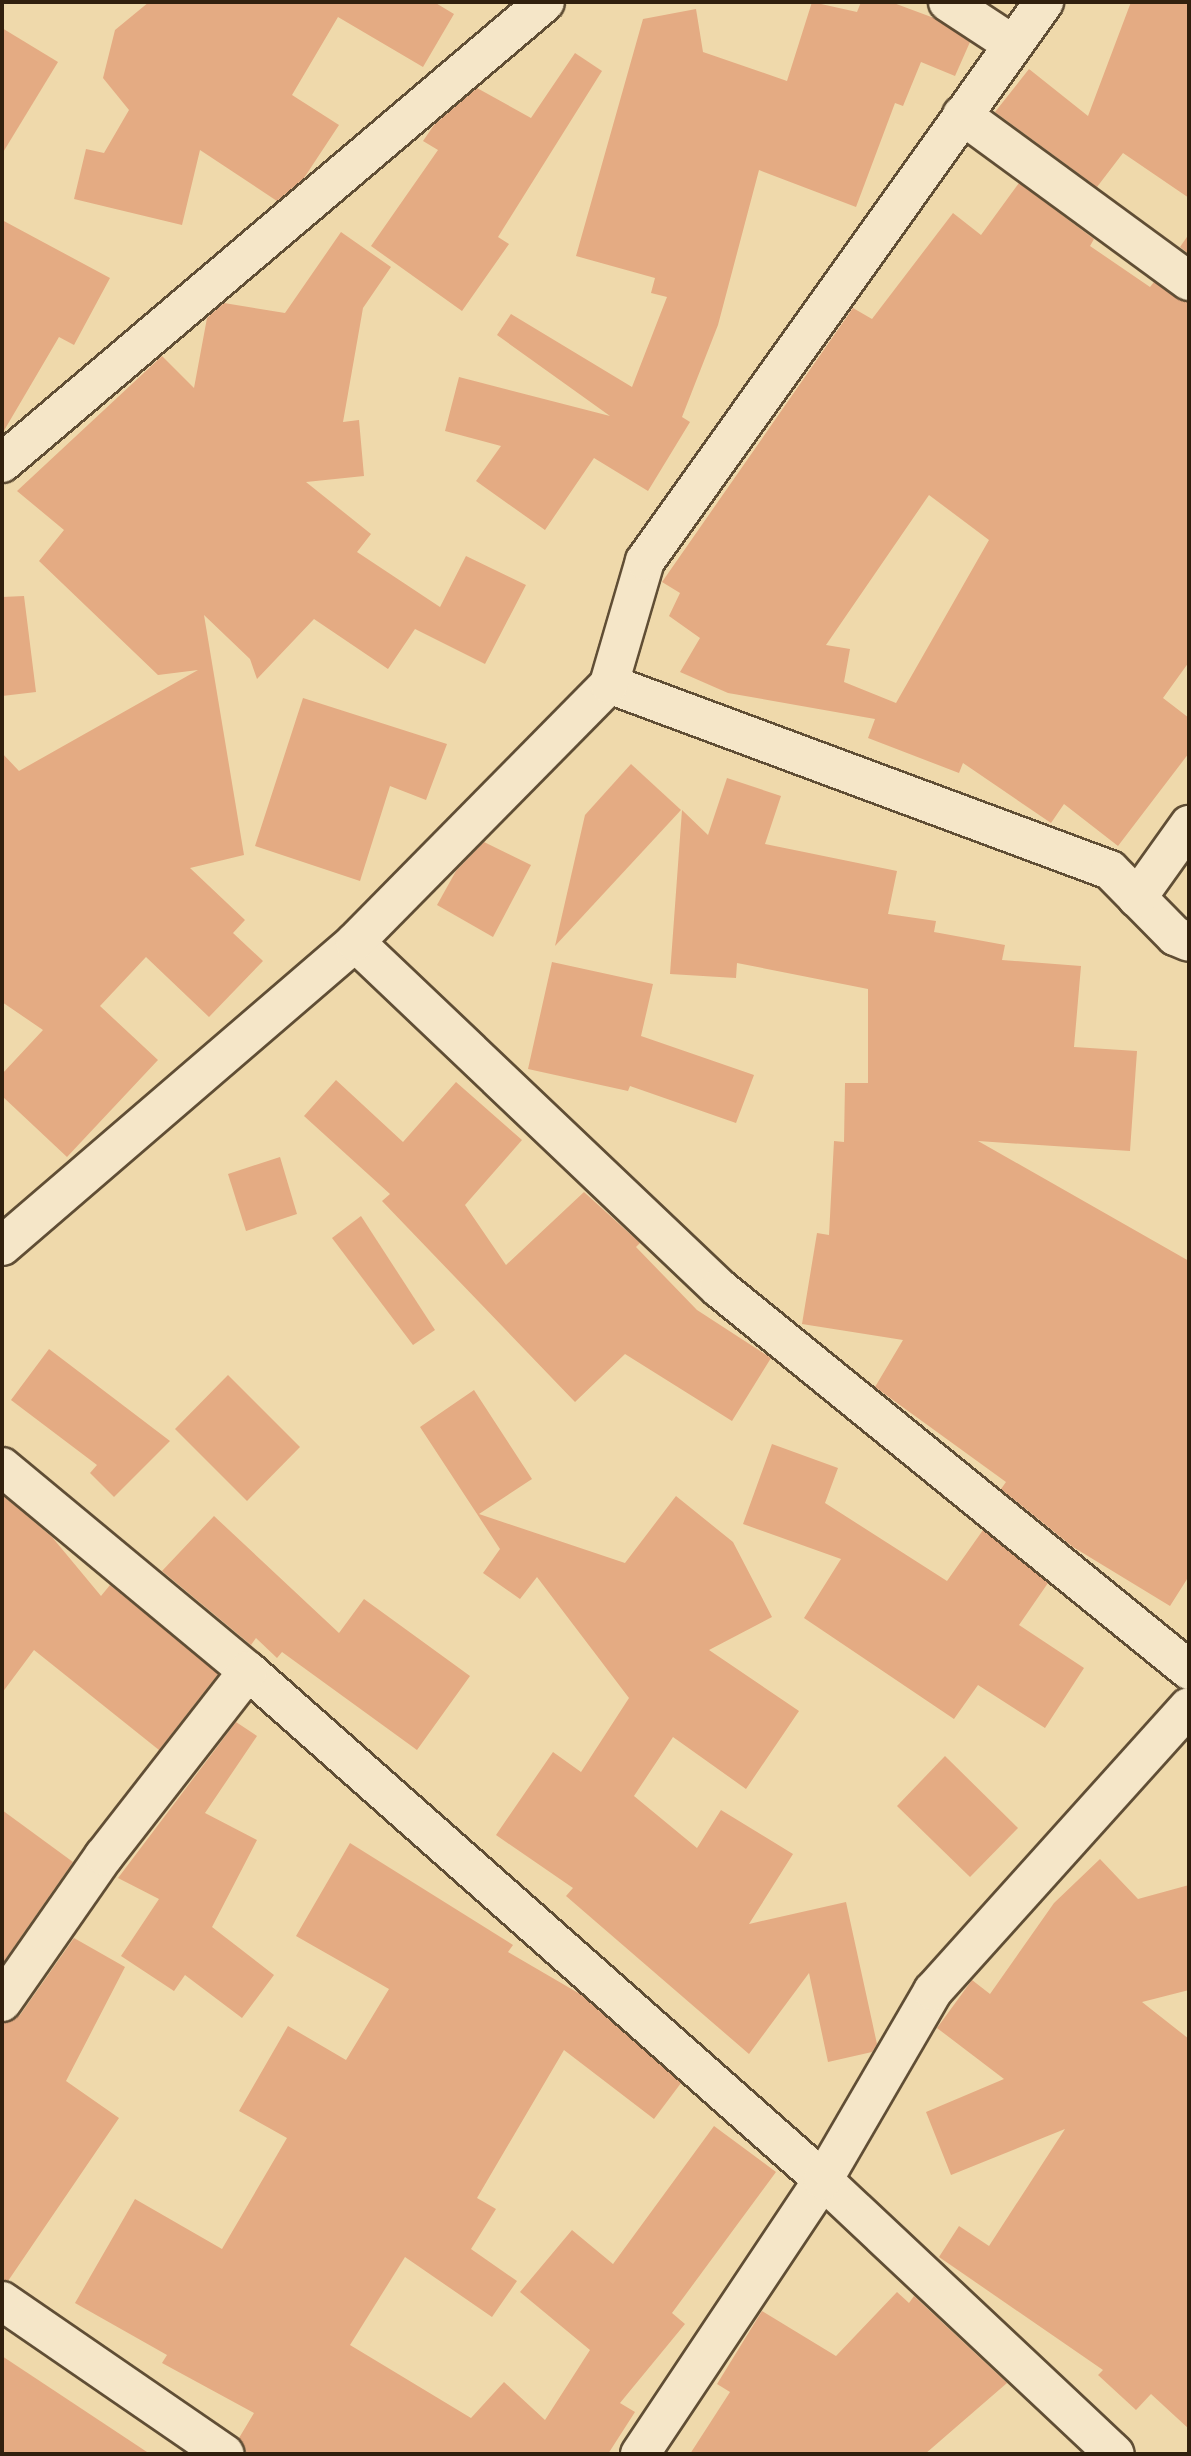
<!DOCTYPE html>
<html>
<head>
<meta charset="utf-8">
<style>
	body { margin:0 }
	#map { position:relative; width:1191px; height:2456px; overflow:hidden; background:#efd9ab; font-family:"IM FELL English",serif }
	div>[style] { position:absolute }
	.building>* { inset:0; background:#e4ab83 }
	.roads { filter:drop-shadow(2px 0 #604e35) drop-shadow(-2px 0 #604e35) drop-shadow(0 2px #604e35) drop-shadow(0 -2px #604e35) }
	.minor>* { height:38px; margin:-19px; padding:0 19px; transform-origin:19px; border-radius:19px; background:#f5e6c8 }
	span { translate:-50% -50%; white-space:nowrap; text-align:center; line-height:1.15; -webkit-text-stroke:5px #f5e6c8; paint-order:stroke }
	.frame { position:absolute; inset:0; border:4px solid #31200e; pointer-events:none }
</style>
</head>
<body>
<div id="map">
	<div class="building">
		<div style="clip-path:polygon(149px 2px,434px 2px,454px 14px,423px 67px,338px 17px,292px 95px,339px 125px,304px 178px,277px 201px,200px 150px,182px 225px,74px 199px,86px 149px,104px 153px,129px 110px,103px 78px,115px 30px)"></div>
		<div style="clip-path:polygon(812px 2px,857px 12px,861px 2px,891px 2px,934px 18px,970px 42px,955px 76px,921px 62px,903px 106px,895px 103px,856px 207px,759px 170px,718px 325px,682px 417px,690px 422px,648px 491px,594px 458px,545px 530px,476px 481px,501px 446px,445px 431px,459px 377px,610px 416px,497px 335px,511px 314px,632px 387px,667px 297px,651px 293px,655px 278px,576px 256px,643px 19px,696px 9px,703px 52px,787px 81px)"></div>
		<div style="clip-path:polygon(1131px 2px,1189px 2px,1189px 198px,1123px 153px,1097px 187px,995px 112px,1029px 69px,1088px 116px)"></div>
		<div style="clip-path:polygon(2px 28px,58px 62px,2px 154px)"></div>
		<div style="clip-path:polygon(575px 53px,602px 71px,498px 237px,509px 244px,462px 311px,371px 246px,438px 150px,423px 141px,434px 125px,477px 88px,531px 118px)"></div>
		<div style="clip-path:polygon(evenodd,1019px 183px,1094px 239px,1090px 246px,1150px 287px,1154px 282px,1189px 302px,1189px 662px,1163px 698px,1189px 718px,1189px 753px,1118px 846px,1064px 804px,1051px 823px,963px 763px,959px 773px,868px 738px,875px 719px,728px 693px,680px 672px,700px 638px,669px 616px,680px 593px,662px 582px,853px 308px,872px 319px,953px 213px,981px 235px,1019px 183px,929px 495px,989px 540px,896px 703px,844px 682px,850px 649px,826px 645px,929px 495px)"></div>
		<div style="clip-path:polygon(2px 220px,110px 278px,74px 345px,59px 337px,2px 434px)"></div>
		<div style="clip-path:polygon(341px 232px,391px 267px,363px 308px,343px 422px,359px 420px,364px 476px,306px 482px,371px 534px,357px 552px,440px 607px,466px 556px,526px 585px,485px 664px,415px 629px,388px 669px,314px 619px,257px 679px,250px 659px,204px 615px,244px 855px,190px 868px,245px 920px,233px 933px,263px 961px,209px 1017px,146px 957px,100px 1006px,158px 1060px,67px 1157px,2px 1096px,2px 1074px,43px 1030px,2px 1002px,2px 753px,19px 771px,198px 670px,158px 675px,39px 561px,64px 530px,17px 491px,162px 356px,194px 388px,207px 318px,224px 303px,285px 313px)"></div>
		<div style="clip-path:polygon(1189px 234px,1189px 254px,1180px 247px)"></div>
		<div style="clip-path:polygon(24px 596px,36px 692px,2px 696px,2px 597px)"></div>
		<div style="clip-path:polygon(303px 698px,447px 744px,426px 800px,390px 786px,360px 881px,255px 846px)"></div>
		<div style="clip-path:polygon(631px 764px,681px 810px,555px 946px,585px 815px)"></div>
		<div style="clip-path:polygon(727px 778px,781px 796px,765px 844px,897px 871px,888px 914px,936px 921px,934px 932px,1005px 945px,1002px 960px,1081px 966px,1074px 1047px,1137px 1051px,1130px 1151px,978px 1141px,1189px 1261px,1189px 1576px,1170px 1606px,1073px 1547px,1001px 1489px,1006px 1482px,875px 1387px,903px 1340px,802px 1324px,817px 1233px,829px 1235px,834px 1141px,844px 1142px,845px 1083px,868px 1083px,868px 989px,737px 963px,736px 978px,670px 974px,682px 810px,708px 835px)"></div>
		<div style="clip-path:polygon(484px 842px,531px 865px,493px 937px,437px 905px,456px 871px)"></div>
		<div style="clip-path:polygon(552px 962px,653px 984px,641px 1036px,754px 1075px,736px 1123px,630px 1086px,628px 1091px,528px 1069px)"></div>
		<div style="clip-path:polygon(336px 1080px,403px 1142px,456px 1082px,522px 1140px,465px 1205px,506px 1265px,584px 1192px,640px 1243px,636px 1247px,697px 1310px,771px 1358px,732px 1421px,625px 1354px,575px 1402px,382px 1201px,390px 1194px,304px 1116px)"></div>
		<div style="clip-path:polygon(280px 1157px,297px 1214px,246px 1231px,228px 1174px)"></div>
		<div style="clip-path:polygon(361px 1216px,435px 1330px,413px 1345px,332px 1238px)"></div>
		<div style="clip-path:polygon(49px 1349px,170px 1441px,114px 1497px,90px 1473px,97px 1465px,11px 1400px)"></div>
		<div style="clip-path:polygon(228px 1375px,300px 1447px,247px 1501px,175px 1429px)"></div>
		<div style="clip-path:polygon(474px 1390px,532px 1479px,479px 1514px,625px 1563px,676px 1496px,733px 1542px,772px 1617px,709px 1650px,799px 1711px,746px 1789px,673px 1737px,634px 1796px,697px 1848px,721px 1810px,793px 1854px,749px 1924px,846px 1902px,877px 2044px,872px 2052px,828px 2062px,809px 1973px,749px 2054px,566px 1896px,573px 1888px,496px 1835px,553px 1752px,581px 1772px,629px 1698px,537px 1577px,520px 1599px,483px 1573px,500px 1549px,420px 1427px)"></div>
		<div style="clip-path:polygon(772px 1444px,838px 1468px,825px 1503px,947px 1581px,983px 1530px,1048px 1583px,1019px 1625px,1084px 1668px,1045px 1728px,978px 1685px,954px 1719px,804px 1618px,841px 1559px,743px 1524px)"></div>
		<div style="clip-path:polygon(2px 1495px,52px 1537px,101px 1596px,110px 1585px,218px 1674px,159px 1750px,34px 1650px,2px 1693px)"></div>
		<div style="clip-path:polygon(214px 1516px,339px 1633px,364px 1599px,470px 1676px,417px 1750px,282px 1652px,277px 1658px,256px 1638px,251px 1645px,162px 1571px)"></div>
		<div style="clip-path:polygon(236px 1722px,257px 1736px,205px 1813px,257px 1840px,212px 1927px,274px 1975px,242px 2018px,185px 1975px,174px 1991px,121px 1956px,159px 1899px,118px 1878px)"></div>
		<div style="clip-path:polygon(945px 1756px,1018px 1828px,970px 1877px,897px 1806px)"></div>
		<div style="clip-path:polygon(2px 1810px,73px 1862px,2px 1964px)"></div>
		<div style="clip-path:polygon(350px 1843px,513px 1945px,508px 1952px,580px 1994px,681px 2083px,654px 2119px,564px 2050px,477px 2198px,496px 2209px,471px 2249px,517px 2281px,492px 2317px,405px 2257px,350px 2345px,471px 2418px,504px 2382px,545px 2420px,590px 2350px,520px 2292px,572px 2230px,613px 2264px,714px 2126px,776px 2172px,672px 2313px,685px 2324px,620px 2403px,635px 2412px,608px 2454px,247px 2454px,239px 2438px,254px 2413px,162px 2363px,167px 2355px,75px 2303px,135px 2199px,222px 2249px,287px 2138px,239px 2111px,288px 2026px,346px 2060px,389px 1989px,296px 1936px)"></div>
		<div style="clip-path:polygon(1100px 1859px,1138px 1899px,1189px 1885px,1189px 1990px,1142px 2002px,1189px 2039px,1189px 2429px,1151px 2394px,1136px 2410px,1098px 2375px,1103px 2370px,939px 2257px,959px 2226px,989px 2246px,1065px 2129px,951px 2175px,926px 2112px,1004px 2079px,937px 2028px,972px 1980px,990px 1994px,1054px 1903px)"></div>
		<div style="clip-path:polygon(74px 1938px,125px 1967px,66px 2081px,119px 2118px,8px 2281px,2px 2279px,2px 2024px,20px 2015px)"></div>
		<div style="clip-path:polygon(897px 2292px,909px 2303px,914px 2296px,1007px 2383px,925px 2454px,690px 2454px,730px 2392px,717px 2384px,762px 2311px,836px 2356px)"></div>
		<div style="clip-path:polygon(2px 2356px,150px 2454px,2px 2454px)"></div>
	</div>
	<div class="roads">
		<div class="minor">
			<div style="left:948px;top:2px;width:77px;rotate:33.3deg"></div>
			<div style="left:962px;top:115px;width:281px;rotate:36.2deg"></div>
			<div style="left:2px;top:463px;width:712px;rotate:-40.33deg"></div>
			<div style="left:609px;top:684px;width:534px;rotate:20.37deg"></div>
			<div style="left:1110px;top:870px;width:93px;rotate:45.4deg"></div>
			<div style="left:1175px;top:936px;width:15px;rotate:23deg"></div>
			<div style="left:1137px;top:898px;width:90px;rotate:-54.5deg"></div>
			<div style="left:355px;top:942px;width:502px;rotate:43.55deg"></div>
			<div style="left:719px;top:1288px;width:606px;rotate:39.1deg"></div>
			<div style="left:2px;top:1246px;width:466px;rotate:-40.7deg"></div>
			<div style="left:355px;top:942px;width:362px;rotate:-45.4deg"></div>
			<div style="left:609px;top:684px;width:128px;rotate:-73.7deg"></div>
			<div style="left:645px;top:561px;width:687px;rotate:-54.48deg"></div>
			<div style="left:2px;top:1467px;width:320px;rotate:39.7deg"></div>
			<div style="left:248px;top:1671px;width:768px;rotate:41.52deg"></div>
			<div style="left:823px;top:2180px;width:400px;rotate:43.2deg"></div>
			<div style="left:2px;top:2002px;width:178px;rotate:-55.1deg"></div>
			<div style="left:104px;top:1856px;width:234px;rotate:-52.1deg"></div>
			<div style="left:2px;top:2301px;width:270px;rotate:34.5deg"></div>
			<div style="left:640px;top:2454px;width:329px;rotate:-56.3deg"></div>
			<div style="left:823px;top:2180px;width:219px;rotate:-59.8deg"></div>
			<div style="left:933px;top:1991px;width:382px;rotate:-48deg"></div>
		</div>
	</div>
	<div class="frame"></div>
</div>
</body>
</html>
